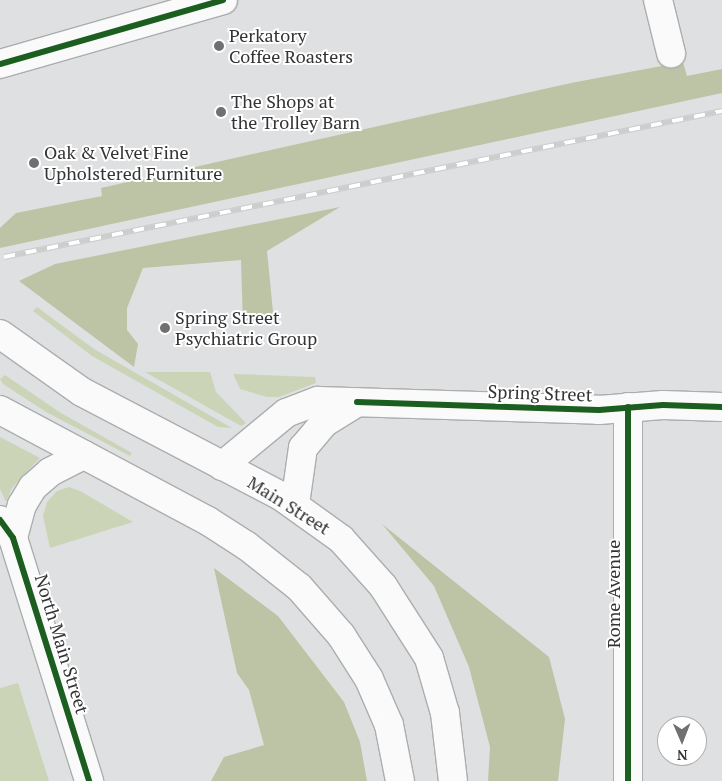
<!DOCTYPE html>
<html>
<head>
<meta charset="utf-8">
<style>
	body { margin:0 }
	#map { position:relative; width:722px; height:781px; overflow:hidden; background:#dfe0e1; font-family:"PT Serif",serif }
	div>[style] { position:absolute }
	.green>* { inset:0; background:#ccd4b8 }
	.forest>* { inset:0; background:#bcc4a5 }
	.roads { filter:drop-shadow(1px 0 #acadae) drop-shadow(-1px 0 #acadae) drop-shadow(0 1px #acadae) drop-shadow(0 -1px #acadae) }
	.minor>* { height:28px; margin:-14px; padding:0 14px; transform-origin:14px; border-radius:14px; background:#fafafa }
	.highway>* { height:28px; margin:-14px; padding:0 14px; transform-origin:14px; border-radius:14px; background:#fafafa }
	.rail>* { height:5.5px; margin-top:-2.75px; transform-origin:0; background:repeating-linear-gradient(90deg,#fff 0 11px,#cccdcd 0 22px); box-sizing:border-box; border-block:1px solid #cccdcd }
	.cycleway>* { height:6px; margin:-3px; padding:0 3px; transform-origin:3px; border-radius:3px; background:#1b5e20 }
	.dots>* { width:14px; height:14px; translate:-50% -50%; box-sizing:border-box; border:2px solid #fff; border-radius:50% }
	span { translate:-50% -50%; white-space:nowrap; text-align:center; line-height:1.15; -webkit-text-stroke:4px #fff; paint-order:stroke }
	.poi-label { font-size:18px; color:#343435 }
	.left { translate:0 -50%; text-align:left }
	.street-label { font-size:18px; color:#343435 }
	.north { position:absolute; left:657px; top:716px; width:50px; height:50px; box-sizing:border-box; background:#fff; border:1px solid #aeaeae; border-radius:50%; rotate:179deg; font-size:14px; font-weight:700; line-height:20px; text-align:center; color:#343435 }
	.north::after { content:''; display:block; margin:auto; width:18px; height:22px; background:#707071; clip-path:polygon(50% 0,100% 100%,50% 72%,0 100%) }
</style>
</head>
<body>
<div id="map">
	<div class="green">
		<div style="clip-path:polygon(37px 307px,94px 349px,232px 428px,218px 427px,92px 356px,33px 311px)"></div>
		<div style="clip-path:polygon(145px 372px,210px 372px,216px 392px,246px 423px,241px 426px)"></div>
		<div style="clip-path:polygon(233px 374px,315px 377px,316px 383px,279px 397px,267px 397px,240px 389px)"></div>
		<div style="clip-path:polygon(5px 375px,61px 413px,132px 453px,130px 456px,46px 412px,3px 384px,0 379px)"></div>
		<div style="clip-path:polygon(0 437px,40px 458px,12px 488px,6px 502px,0 489px)"></div>
		<div style="clip-path:polygon(69px 487px,82px 492px,133px 522px,50px 548px,43px 516px,47px 502px,57px 491px)"></div>
		<div style="clip-path:polygon(18px 683px,49px 781px,0 781px,0 688px)"></div>
	</div>
	<div class="forest">
		<div style="clip-path:polygon(683px 62px,687px 76px,722px 69px,722px 93px,0 248px,0 228px,16px 213px,102px 196px,101px 188px,571px 83px)"></div>
		<div style="clip-path:polygon(340px 207px,267px 251px,274px 322px,243px 325px,241px 260px,143px 268px,127px 308px,127px 330px,138px 344px,134px 367px,19px 281px,55px 264px)"></div>
		<div style="clip-path:polygon(382px 524px,549px 657px,565px 719px,558px 781px,488px 781px,490px 747px,469px 667px,434px 586px)"></div>
		<div style="clip-path:polygon(214px 568px,278px 616px,344px 702px,360px 742px,367px 781px,211px 781px,224px 757px,264px 745px,249px 690px,237px 673px)"></div>
	</div>
	<div class="roads">
		<div class="minor">
			<div style="left:658px;top:0;width:55px;rotate:76.2deg"></div>
			<div style="left:0;top:64px;width:232px;rotate:-16deg"></div>
			<div style="left:628px;top:407px;width:374px;rotate:90deg"></div>
			<div style="left:222px;top:466px;width:83px;rotate:-39.6deg"></div>
			<div style="left:286px;top:413px;width:34px;rotate:-21deg"></div>
			<div style="left:318px;top:401px;width:281px;rotate:1.8deg"></div>
			<div style="left:599px;top:410px;width:64px;rotate:-4.5deg"></div>
			<div style="left:663px;top:405px;width:59px;rotate:1.9deg"></div>
			<div style="left:295px;top:504px;width:57px;rotate:-81.9deg"></div>
			<div style="left:303px;top:448px;width:33px;rotate:-50deg"></div>
			<div style="left:324px;top:423px;width:39px;rotate:-32deg"></div>
			<div style="left:0;top:520px;width:22px;rotate:54deg"></div>
			<div style="left:13px;top:538px;width:255px;rotate:72.6deg"></div>
			<div style="left:13px;top:538px;width:34px;rotate:-75deg"></div>
			<div style="left:22px;top:505px;width:21px;rotate:-59deg"></div>
			<div style="left:33px;top:487px;width:23px;rotate:-41deg"></div>
			<div style="left:50px;top:472px;width:38px;rotate:-27deg"></div>
		</div>
		<div class="highway">
			<div style="left:0;top:334px;width:100px;rotate:35.3deg"></div>
			<div style="left:82px;top:392px;width:225px;rotate:27.6deg"></div>
			<div style="left:281px;top:496px;width:74px;rotate:35.6deg"></div>
			<div style="left:341px;top:539px;width:63px;rotate:48.2deg"></div>
			<div style="left:383px;top:586px;width:85px;rotate:57.4deg"></div>
			<div style="left:429px;top:658px;width:57px;rotate:73.8deg"></div>
			<div style="left:445px;top:713px;width:68px;rotate:83.3deg"></div>
			<div style="left:0;top:410px;width:236px;rotate:28.1deg"></div>
			<div style="left:208px;top:521px;width:46px;rotate:32.7deg"></div>
			<div style="left:247px;top:546px;width:66px;rotate:38.3deg"></div>
			<div style="left:299px;top:587px;width:64px;rotate:48.8deg"></div>
			<div style="left:341px;top:635px;width:52px;rotate:57.5deg"></div>
			<div style="left:369px;top:679px;width:50px;rotate:66.5deg"></div>
			<div style="left:389px;top:725px;width:57px;rotate:78.9deg"></div>
		</div>
	</div>
	<div class="rail">
		<div style="left:4px;top:257px;width:733px;rotate:-11.49deg"></div>
	</div>
	<div class="cycleway">
		<div style="left:0;top:64px;width:232px;rotate:-16deg"></div>
		<div style="left:357px;top:402px;width:242px;rotate:1.9deg"></div>
		<div style="left:599px;top:410px;width:64px;rotate:-4.5deg"></div>
		<div style="left:663px;top:405px;width:59px;rotate:1.9deg"></div>
		<div style="left:628px;top:407px;width:374px;rotate:90deg"></div>
		<div style="left:0;top:520px;width:22px;rotate:54deg"></div>
		<div style="left:13px;top:538px;width:255px;rotate:72.6deg"></div>
	</div>
	<div class="dots">
		<div style="left:219px;top:46px;background:#707071"></div>
		<div style="left:221px;top:112px;background:#707071"></div>
		<div style="left:34px;top:163px;background:#707071"></div>
		<div style="left:165px;top:328px;background:#707071"></div>
	</div>
	<div class="poi-label">
		<span class="left" style="left:229px;top:46px">Perkatory<br>Coffee Roasters</span>
		<span class="left" style="left:231px;top:112px">The Shops at<br>the Trolley Barn</span>
		<span class="left" style="left:44px;top:163px">Oak &amp; Velvet Fine<br>Upholstered Furniture</span>
		<span class="left" style="left:175px;top:328px">Spring Street<br>Psychiatric Group</span>
	</div>
	<div class="street-label">
		<span style="left:540px;top:393px;rotate:2deg">Spring Street</span>
		<span style="left:289px;top:505px;rotate:32deg">Main Street</span>
		<span style="left:613px;top:594px;rotate:-90deg">Rome Avenue</span>
		<span style="left:62px;top:644px;rotate:73deg">North Main Street</span>
	</div>
	<div class="north">N</div>
</div>
</body>
</html>
